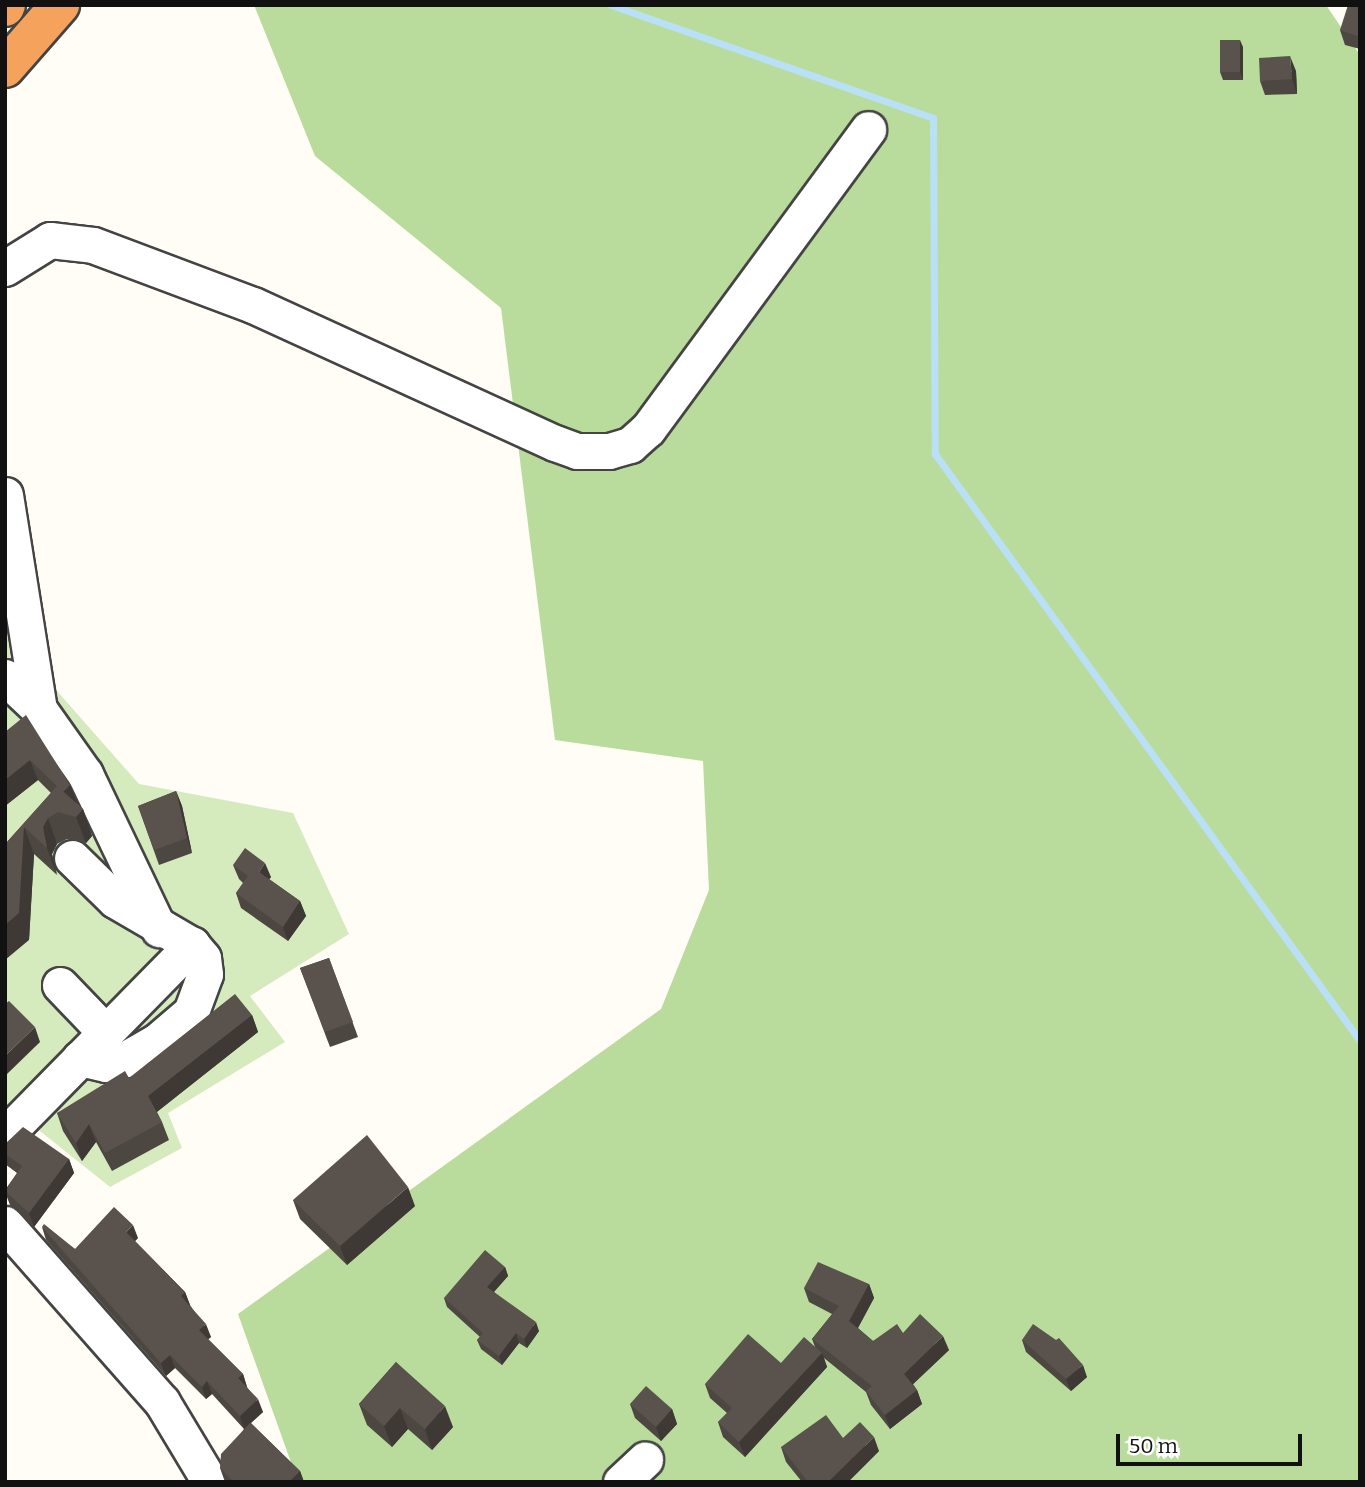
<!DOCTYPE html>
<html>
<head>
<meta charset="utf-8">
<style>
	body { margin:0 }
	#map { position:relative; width:1365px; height:1487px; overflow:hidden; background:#fffdf5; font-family:Bitter,serif }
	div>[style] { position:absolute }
	.green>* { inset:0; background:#d5ebbd }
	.forest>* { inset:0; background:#b9dc9c }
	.stream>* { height:7px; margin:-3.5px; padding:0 3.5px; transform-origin:3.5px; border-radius:3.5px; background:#b9e0f7 }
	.roads { filter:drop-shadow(2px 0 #444) drop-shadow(-2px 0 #444) drop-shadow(0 2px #444) drop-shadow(0 -2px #444) }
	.minor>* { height:35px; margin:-17.5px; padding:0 17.5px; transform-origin:17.5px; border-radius:17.5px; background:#fff }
	.highway>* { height:38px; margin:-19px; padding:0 19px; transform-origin:19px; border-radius:19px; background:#f5a25d }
	.wall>* { inset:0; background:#4d4742 }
	.shaded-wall>* { inset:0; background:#3f3936 }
	.building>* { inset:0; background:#5a524d }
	span { translate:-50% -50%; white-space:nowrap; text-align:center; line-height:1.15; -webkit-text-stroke:7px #fff; paint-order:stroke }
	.frame { position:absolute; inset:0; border:7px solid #111; pointer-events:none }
	.scale { position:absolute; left:1116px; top:1434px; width:186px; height:32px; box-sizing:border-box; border:4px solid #111; border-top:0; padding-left:9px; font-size:21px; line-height:24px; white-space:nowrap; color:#111; -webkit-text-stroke:5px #fff; paint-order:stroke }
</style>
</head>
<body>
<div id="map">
	<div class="green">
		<div style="clip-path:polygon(5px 632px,139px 784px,293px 813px,349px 934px,250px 996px,285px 1042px,168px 1113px,182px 1148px,110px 1187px,30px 1123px,5px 1146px)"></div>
	</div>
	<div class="forest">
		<div style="clip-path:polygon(254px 5px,1326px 5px,1360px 55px,1360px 1482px,298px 1482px,238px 1314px,661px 1009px,709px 890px,703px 761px,555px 740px,501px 308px,315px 156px)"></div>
	</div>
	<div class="stream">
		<div style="left:611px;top:5px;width:341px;rotate:19.3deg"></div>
		<div style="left:933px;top:118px;width:336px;rotate:89.7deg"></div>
		<div style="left:935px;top:454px;width:725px;rotate:54.09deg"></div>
	</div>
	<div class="roads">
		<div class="minor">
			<div style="left:5px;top:268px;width:53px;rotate:-31.9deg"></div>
			<div style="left:50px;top:240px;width:43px;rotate:6.6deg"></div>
			<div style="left:93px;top:245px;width:171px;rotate:20.6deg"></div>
			<div style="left:253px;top:305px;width:332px;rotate:24.6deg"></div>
			<div style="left:555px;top:443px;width:23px;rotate:20deg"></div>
			<div style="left:577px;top:451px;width:32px"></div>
			<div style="left:609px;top:451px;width:22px;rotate:-16deg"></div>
			<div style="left:630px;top:445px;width:24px;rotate:-42deg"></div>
			<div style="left:648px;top:429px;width:372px;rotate:-53.7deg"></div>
			<div style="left:5px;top:495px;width:217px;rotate:81deg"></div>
			<div style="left:5px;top:677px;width:47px;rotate:43.3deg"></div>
			<div style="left:39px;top:709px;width:80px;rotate:54.7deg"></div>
			<div style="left:85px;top:774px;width:172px;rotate:64.5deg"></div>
			<div style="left:60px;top:985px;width:65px;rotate:46.2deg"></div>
			<div style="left:80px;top:1058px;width:27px;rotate:13deg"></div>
			<div style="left:106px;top:1064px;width:21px;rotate:-14deg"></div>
			<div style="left:126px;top:1059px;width:36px;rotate:-30deg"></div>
			<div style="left:157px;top:1041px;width:45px;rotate:-40.5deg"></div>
			<div style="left:191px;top:1012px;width:40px;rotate:-69.8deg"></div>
			<div style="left:205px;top:974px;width:16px;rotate:-97deg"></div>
			<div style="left:203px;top:958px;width:17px;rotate:-130deg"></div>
			<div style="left:5px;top:1135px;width:267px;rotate:-45.5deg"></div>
			<div style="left:192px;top:945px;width:89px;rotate:-149.7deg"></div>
			<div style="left:115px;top:900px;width:60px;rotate:-135.7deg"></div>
			<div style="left:5px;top:1224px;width:237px;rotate:48.6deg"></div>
			<div style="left:162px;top:1402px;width:93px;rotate:59deg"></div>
			<div style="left:621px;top:1482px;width:33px;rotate:-43deg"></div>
		</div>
		<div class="highway">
			<div style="left:5px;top:7px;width:2px;rotate:-63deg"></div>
			<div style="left:5px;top:68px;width:84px;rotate:-48.9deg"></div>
		</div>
	</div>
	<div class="wall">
		<div style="clip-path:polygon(1360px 5px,1360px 49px,1345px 45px,1340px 30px)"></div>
		<div style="clip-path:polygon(1243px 47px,1243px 80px,1223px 80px,1220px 72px)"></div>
		<div style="clip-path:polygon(1296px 71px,1297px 94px,1265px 95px,1260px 81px)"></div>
		<div style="clip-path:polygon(5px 732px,70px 785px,77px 805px,83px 809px,92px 836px,86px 843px,67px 839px,57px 844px,52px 854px,57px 875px,34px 854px,29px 940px,7px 842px,51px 793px,38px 780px,5px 806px)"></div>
		<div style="clip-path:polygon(176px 791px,182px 806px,192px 853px,159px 865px,138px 806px)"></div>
		<div style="clip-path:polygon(233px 865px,271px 877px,269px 879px,300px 901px,306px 916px,288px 941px,241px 908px,236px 893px,243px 883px,239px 879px)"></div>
		<div style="clip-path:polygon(329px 958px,358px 1037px,330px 1047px,300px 968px)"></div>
		<div style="clip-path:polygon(252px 1015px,258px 1032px,157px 1112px,162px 1122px,169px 1140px,112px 1171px,96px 1142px,82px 1161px,63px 1131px,57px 1113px,129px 1078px)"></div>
		<div style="clip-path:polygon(5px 1144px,69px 1159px,74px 1173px,34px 1227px,10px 1205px,5px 1192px,5px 1190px,17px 1173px,5px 1164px)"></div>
		<div style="clip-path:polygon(293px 1200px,415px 1206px,347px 1265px,300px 1219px)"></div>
		<div style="clip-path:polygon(42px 1227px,75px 1249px,138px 1238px,135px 1241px,185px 1292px,190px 1305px,211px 1337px,208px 1339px,243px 1374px,247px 1387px,263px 1412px,251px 1423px,300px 1471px,304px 1482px,225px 1482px,220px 1468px,244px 1429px,212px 1394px,206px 1399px,175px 1368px,166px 1376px,46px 1240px)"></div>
		<div style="clip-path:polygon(505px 1267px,508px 1276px,494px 1292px,539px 1331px,527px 1348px,519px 1343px,502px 1365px,481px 1349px,477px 1340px,480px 1337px,447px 1307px,444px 1298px)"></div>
		<div style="clip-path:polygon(869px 1284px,874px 1298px,858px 1328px,873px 1341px,903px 1333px,949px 1350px,913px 1384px,917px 1390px,922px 1404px,890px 1429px,871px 1405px,866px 1392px,824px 1358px,827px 1367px,745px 1457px,723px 1437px,718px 1422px,727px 1413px,710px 1398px,705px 1384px,781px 1363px,815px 1347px,812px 1339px,832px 1314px,809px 1302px,804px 1288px)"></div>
		<div style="clip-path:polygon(1022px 1340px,1056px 1340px,1087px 1377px,1071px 1391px,1026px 1352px)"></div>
		<div style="clip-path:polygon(396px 1362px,453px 1427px,432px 1450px,408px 1429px,392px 1447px,367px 1425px,359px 1404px)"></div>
		<div style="clip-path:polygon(630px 1404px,672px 1409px,677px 1424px,661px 1441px,635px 1418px)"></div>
		<div style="clip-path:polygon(843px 1438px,879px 1451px,848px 1482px,802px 1482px,786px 1462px,781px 1447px)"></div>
	</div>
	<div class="shaded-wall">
		<div style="clip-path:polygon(1240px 40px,1243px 47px,1243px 80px,1240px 72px)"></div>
		<div style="clip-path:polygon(1290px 56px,1296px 71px,1297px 94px,1292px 79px)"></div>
		<div style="clip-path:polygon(30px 760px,38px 780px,5px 806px,5px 780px)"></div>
		<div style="clip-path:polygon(70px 785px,78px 805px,63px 792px)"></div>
		<div style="clip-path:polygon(176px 791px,182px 806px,192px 853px,187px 838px)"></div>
		<div style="clip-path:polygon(83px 809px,92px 836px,86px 843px,76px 817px)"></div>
		<div style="clip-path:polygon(48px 818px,57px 844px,52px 854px,57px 875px,47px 848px,43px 827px)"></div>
		<div style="clip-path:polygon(24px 827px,34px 854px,29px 940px,5px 960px,5px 925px)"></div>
		<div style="clip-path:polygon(265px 863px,271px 877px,264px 886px,259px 872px)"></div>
		<div style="clip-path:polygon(300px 901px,306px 916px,288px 941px,283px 927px)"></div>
		<div style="clip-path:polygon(252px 1015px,258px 1032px,154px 1114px,148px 1096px)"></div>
		<div style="clip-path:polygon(35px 1027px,40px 1042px,5px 1076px,5px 1056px)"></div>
		<div style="clip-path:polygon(89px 1124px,96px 1142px,82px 1161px,76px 1143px)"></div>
		<div style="clip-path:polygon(69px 1159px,74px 1173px,34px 1227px,29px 1213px)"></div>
		<div style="clip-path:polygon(408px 1187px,415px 1206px,347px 1265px,340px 1246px)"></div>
		<div style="clip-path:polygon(133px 1225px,138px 1238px,131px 1245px,126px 1232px)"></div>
		<div style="clip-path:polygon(505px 1267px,508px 1276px,490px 1296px,487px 1287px)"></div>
		<div style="clip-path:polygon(869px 1284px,874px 1298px,854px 1335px,849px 1321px)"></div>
		<div style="clip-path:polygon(185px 1292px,190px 1305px,186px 1309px,181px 1296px)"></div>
		<div style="clip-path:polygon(536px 1322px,539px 1331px,527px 1348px,524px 1339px)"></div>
		<div style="clip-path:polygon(206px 1324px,211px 1337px,204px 1343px,199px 1330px)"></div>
		<div style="clip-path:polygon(516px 1333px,519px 1343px,502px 1365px,499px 1356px)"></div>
		<div style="clip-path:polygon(943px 1336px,949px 1350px,909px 1388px,904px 1374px)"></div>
		<div style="clip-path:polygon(822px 1353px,827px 1367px,745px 1457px,739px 1442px)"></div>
		<div style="clip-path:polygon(170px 1355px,175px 1368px,166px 1376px,161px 1363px)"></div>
		<div style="clip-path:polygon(1083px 1365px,1087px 1377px,1071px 1391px,1066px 1379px)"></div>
		<div style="clip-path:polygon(243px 1374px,247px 1387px,238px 1378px)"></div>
		<div style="clip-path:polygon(207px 1381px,212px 1394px,206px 1399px,202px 1387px)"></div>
		<div style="clip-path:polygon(917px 1390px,922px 1404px,890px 1429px,885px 1415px)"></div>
		<div style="clip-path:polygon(258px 1399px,263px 1412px,244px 1429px,240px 1416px)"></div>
		<div style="clip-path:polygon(445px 1406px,453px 1427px,432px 1450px,425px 1429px)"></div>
		<div style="clip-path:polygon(400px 1408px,408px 1429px,392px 1447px,384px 1426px)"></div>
		<div style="clip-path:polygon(672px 1409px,677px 1424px,661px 1441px,656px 1427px)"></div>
		<div style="clip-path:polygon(874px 1437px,879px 1451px,848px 1482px,828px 1482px)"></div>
		<div style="clip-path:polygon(300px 1471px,304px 1482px,289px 1482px)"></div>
	</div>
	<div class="building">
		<div style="clip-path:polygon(1348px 5px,1360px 5px,1360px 37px,1340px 30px)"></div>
		<div style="clip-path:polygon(1220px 40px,1240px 40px,1240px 72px,1220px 72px)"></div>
		<div style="clip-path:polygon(1290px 56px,1292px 79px,1260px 81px,1259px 58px)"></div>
		<div style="clip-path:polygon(26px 715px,70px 785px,63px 792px,30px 760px,5px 780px,5px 732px)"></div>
		<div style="clip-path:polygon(57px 786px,83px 809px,76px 817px,58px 812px,48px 818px,43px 827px,47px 848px,24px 827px,19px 913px,5px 925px,5px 840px,7px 842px)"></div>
		<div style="clip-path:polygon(176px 791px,187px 838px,154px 850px,138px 806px)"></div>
		<div style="clip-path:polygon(245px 848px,265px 863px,259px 872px,300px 901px,283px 927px,236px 893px,248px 876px,233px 865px)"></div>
		<div style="clip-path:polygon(329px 958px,353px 1022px,325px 1032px,300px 968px)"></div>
		<div style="clip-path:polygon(235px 994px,252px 1015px,148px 1096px,162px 1122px,105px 1153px,89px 1124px,76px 1143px,57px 1113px,125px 1071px,129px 1078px)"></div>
		<div style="clip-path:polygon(9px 1001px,35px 1027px,5px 1056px,5px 1004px)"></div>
		<div style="clip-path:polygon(23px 1127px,69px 1159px,29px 1213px,5px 1191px,22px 1166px,5px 1154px,5px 1144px)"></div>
		<div style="clip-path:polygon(367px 1135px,408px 1187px,340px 1246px,293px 1200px)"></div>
		<div style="clip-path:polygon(114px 1207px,133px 1225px,126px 1232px,185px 1292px,181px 1296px,206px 1324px,199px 1330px,243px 1374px,238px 1378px,258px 1399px,240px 1416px,207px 1381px,202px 1387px,170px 1355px,161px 1363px,42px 1227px,44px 1224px,75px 1249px)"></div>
		<div style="clip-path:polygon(485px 1250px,505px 1267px,487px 1287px,536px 1322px,524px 1339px,516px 1333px,499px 1356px,477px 1340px,483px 1333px,444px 1298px)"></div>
		<div style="clip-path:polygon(818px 1262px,869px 1284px,849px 1321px,873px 1341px,897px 1324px,903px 1333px,920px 1314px,943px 1336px,904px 1374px,917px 1390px,885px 1415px,866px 1391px,872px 1386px,812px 1339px,839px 1306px,804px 1288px)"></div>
		<div style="clip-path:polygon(1033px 1324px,1056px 1340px,1059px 1338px,1083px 1365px,1066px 1379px,1022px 1340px)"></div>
		<div style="clip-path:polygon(748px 1334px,781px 1363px,804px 1337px,822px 1353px,739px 1442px,718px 1422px,732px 1408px,705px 1384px)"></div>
		<div style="clip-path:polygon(396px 1362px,445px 1406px,425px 1429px,400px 1408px,384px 1426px,359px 1404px)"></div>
		<div style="clip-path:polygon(646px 1386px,672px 1409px,656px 1427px,630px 1404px)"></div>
		<div style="clip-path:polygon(826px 1415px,843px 1438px,860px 1422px,874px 1437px,828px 1482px,808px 1482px,781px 1447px)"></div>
		<div style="clip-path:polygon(250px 1423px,300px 1471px,289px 1482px,234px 1482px,220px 1468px,221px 1454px)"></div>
	</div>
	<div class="frame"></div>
	<div class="scale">50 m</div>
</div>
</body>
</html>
